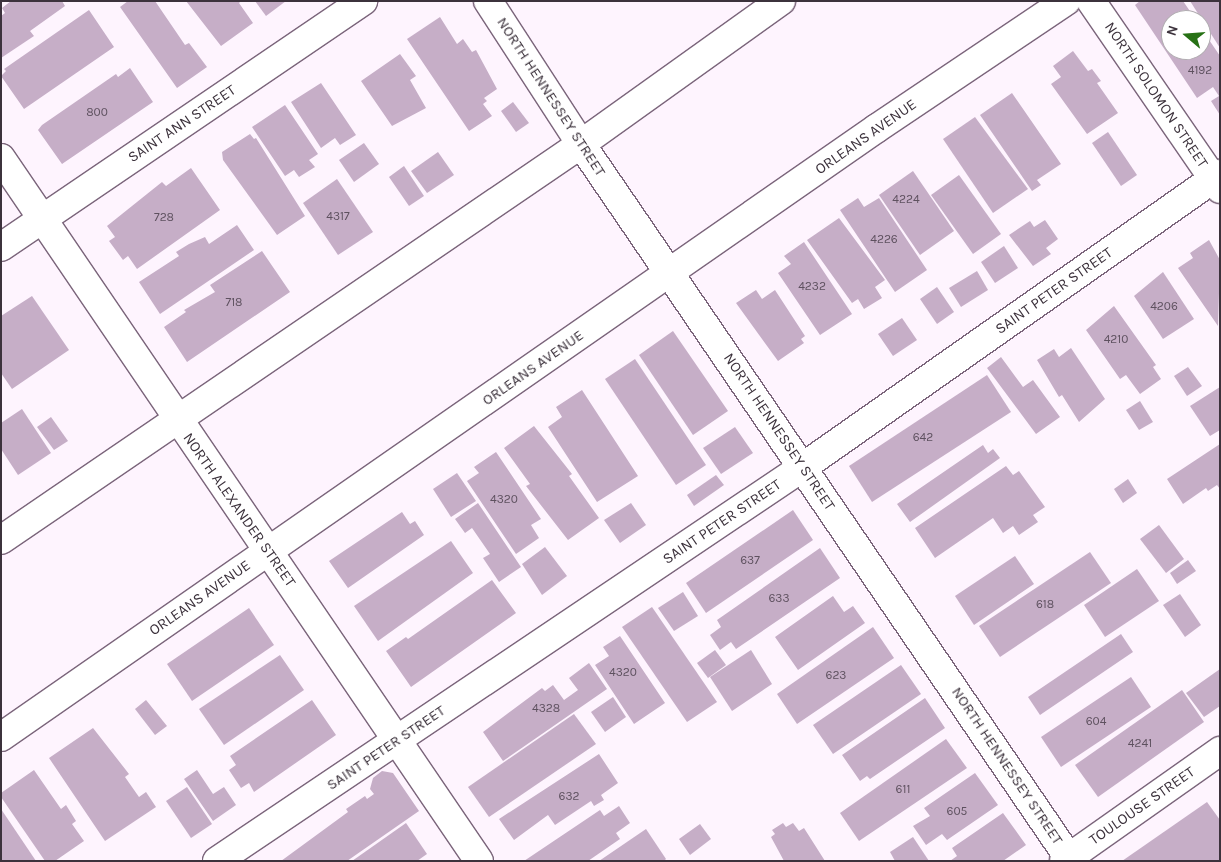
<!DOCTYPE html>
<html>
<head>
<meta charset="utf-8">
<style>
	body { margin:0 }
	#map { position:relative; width:1221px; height:862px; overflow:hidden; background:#fef4fe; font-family:Karla,sans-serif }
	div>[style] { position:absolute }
	.building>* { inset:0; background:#c6aec7 }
	.roads { filter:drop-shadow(1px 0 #7b657b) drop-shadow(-1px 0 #7b657b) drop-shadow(0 1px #7b657b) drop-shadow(0 -1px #7b657b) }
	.minor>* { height:28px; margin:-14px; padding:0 14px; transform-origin:14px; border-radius:14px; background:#fff }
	span { translate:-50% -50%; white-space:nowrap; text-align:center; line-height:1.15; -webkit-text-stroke:5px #fff; paint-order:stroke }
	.number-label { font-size:12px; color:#5e515f }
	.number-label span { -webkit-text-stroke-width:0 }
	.street-label { font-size:15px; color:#3c323c }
	.frame { position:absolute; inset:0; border:2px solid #3c323c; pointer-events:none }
	.north { position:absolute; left:1161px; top:10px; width:50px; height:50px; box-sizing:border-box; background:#fff; border:1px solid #b1adb1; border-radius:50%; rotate:288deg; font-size:14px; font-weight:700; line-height:20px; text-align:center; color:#3c323c }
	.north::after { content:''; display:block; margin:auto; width:18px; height:22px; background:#277115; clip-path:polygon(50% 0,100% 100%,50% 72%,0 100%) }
</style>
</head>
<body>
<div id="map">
	<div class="building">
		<div style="clip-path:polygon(11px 1px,62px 1px,65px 6px,30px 31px,34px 36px,1px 58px,1px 16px,5px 13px,2px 8px)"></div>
		<div style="clip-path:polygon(128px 1px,155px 1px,185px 45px,189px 43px,207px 67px,177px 88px,120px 7px)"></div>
		<div style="clip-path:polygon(186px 1px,241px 1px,239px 3px,253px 23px,221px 46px)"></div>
		<div style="clip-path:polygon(255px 1px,286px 1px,266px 16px)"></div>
		<div style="clip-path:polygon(1140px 1px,1183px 1px,1196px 20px,1171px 20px,1171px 50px,1201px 50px,1201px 28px,1220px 56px,1220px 115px,1211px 101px,1219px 96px,1213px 87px,1197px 98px,1135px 5px)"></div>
		<div style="clip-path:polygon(1190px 1px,1220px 1px,1220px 48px)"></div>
		<div style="clip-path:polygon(89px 10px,114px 47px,24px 109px,1px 76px,6px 71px,4px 69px)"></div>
		<div style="clip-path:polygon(440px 17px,457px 44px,463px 39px,472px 52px,476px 50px,497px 89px,484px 98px,487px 101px,483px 104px,492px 116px,469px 131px,407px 39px)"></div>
		<div style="clip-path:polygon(1073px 51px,1088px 71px,1092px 69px,1101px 81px,1097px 83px,1118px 113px,1087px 134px,1051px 84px,1061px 77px,1053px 66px)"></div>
		<div style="clip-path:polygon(400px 54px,416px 76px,410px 80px,426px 108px,392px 126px,361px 81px)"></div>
		<div style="clip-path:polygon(130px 68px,153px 102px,62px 164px,38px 130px,42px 125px,116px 74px,118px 77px)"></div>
		<div style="clip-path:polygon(321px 83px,356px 135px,340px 145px,335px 138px,321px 148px,291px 102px)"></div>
		<div style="clip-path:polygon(1012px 93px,1061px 164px,1037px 180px,1041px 185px,1032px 191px,980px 115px)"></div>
		<div style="clip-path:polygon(513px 102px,529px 123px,516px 132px,501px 111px)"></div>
		<div style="clip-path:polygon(285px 105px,318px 154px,309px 160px,315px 167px,299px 177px,294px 170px,285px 176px,252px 127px)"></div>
		<div style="clip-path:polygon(975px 117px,1028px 189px,993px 213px,943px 139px)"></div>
		<div style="clip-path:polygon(1108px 132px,1137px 175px,1121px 186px,1092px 143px)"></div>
		<div style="clip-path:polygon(250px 134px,254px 139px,256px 138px,305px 216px,277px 235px,223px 160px,222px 152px)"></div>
		<div style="clip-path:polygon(364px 143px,379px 164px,354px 182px,339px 160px)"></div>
		<div style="clip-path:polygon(438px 152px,454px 175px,427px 193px,411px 171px)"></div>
		<div style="clip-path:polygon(404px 166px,424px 196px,409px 206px,389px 177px)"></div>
		<div style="clip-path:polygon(191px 168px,220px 210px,137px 269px,128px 256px,123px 260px,109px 241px,115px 237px,107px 226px,162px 182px,166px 186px)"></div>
		<div style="clip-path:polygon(913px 171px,954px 231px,920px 255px,879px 195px)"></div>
		<div style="clip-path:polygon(959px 175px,1001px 234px,973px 254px,931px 195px)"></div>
		<div style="clip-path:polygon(337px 179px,373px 232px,338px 255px,303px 203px)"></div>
		<div style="clip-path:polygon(858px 198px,864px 207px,879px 198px,927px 270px,895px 292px,840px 210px)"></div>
		<div style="clip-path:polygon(839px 218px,885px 280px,875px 287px,882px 298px,864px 309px,858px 299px,852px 303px,807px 240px)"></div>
		<div style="clip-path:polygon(1045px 220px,1058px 239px,1046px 248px,1051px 254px,1033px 266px,1009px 235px,1030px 221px,1034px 227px)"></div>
		<div style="clip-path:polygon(237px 225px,254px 250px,160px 314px,139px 282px,179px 256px,176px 252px,189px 244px,205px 237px,209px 244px)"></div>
		<div style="clip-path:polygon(1209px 240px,1220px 260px,1218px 326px,1178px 268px,1193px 258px,1190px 253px)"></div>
		<div style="clip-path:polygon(804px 242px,852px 314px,820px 335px,778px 273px,791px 264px,784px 256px)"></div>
		<div style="clip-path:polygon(1004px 246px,1018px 268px,995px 283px,981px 262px)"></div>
		<div style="clip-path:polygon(262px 251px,290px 292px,187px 362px,164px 327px,186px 312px,184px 310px,215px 292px,210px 285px)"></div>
		<div style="clip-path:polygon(977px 271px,988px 290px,961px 307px,949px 288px)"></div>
		<div style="clip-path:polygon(1163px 272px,1194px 319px,1163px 339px,1134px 296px)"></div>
		<div style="clip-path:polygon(937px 287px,954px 312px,937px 324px,920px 299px)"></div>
		<div style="clip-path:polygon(756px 290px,762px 299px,775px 290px,805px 336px,801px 339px,804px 343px,778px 361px,736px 303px)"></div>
		<div style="clip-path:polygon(32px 296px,69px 350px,12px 389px,1px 373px,1px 316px)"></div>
		<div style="clip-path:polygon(1114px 306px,1156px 365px,1153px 367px,1161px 379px,1140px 394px,1126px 375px,1120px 379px,1086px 330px)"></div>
		<div style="clip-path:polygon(902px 318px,917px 340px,893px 356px,878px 334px)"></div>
		<div style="clip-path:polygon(673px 331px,728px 411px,693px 435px,639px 355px)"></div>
		<div style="clip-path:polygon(1071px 348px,1105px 399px,1079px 422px,1062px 395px,1059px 397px,1037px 360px,1054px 349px,1059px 357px)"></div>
		<div style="clip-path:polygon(1001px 357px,1023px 387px,1033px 380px,1060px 417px,1036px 434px,987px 368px)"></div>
		<div style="clip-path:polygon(635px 359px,706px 465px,676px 485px,605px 379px)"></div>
		<div style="clip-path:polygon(1188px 367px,1202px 386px,1187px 396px,1174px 376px)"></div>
		<div style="clip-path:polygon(987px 375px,1011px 412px,872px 502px,849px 466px)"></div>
		<div style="clip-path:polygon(1220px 387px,1220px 430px,1210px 436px,1190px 406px)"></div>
		<div style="clip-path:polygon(582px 390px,638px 476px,597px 502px,548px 427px,562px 417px,556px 407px)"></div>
		<div style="clip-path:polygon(1140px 401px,1153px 422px,1139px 430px,1126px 410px)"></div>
		<div style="clip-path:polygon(22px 409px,51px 453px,18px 475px,1px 449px,1px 423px)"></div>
		<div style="clip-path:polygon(51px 417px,68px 441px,54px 450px,37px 427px)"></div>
		<div style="clip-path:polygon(534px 426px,572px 474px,569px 476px,599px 518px,568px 540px,526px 486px,530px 484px,504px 448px)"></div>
		<div style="clip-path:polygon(735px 427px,753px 453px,721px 474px,703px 448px)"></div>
		<div style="clip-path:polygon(1220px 444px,1220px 489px,1217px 485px,1208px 491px,1206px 488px,1183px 504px,1167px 479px)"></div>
		<div style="clip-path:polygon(983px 445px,988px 453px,993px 449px,1000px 458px,910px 522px,897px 504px)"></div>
		<div style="clip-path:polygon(496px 452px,541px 519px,531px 525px,539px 538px,516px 554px,467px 481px,479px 473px,474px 467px)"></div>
		<div style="clip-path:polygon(1006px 466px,1013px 475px,1019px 471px,1045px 507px,1033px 515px,1038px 522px,1019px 535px,1013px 526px,1003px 533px,993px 518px,935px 558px,915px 528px)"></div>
		<div style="clip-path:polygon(457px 473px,476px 501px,451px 517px,433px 489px)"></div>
		<div style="clip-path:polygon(716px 475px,724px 485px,694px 506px,687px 495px)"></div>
		<div style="clip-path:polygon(1128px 479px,1137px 493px,1123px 503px,1114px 489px)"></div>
		<div style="clip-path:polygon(478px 503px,521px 567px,499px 582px,483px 558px,490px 554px,472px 528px,465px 533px,455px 519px)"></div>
		<div style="clip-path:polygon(631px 503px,646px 525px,620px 543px,604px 520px)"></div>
		<div style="clip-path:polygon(793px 510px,813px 540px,706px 613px,686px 583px)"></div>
		<div style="clip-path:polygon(402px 512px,410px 524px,415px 521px,424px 535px,348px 588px,329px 561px)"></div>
		<div style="clip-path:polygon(1159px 525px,1184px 559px,1166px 573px,1140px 539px)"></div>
		<div style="clip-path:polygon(451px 541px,473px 573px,378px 641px,354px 606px)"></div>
		<div style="clip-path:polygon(545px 547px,567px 576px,542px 595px,522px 564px)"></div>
		<div style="clip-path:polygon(820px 548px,840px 578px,736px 649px,731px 642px,720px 650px,710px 635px,721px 627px,717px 620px)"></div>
		<div style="clip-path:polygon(1090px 552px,1111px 583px,1000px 657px,979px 626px)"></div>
		<div style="clip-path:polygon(1015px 556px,1034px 584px,974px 625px,955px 596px)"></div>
		<div style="clip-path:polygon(1188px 560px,1196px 571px,1177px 584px,1170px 573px)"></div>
		<div style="clip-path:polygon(1137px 569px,1159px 601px,1105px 637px,1084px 605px)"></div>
		<div style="clip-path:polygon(492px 580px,516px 613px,411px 687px,386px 651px,406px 637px,408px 639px)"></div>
		<div style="clip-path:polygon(683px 592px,698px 616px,674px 631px,658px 608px)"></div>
		<div style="clip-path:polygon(1180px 594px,1201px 625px,1185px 637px,1163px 605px)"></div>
		<div style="clip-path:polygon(833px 596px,844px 612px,853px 606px,865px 623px,798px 670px,775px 637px)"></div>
		<div style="clip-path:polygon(652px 607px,717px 702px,687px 722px,622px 627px)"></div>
		<div style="clip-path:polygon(249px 608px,274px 645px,192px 701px,167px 664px)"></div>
		<div style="clip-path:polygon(873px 627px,894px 658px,797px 724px,777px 694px)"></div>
		<div style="clip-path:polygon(1121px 634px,1133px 652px,1040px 715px,1028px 697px)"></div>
		<div style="clip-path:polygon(620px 636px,665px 703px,634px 724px,595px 665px,609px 656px,603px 647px)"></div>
		<div style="clip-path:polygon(715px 650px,726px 665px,708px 678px,697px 663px)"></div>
		<div style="clip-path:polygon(751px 650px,772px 684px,732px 711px,710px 677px)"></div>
		<div style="clip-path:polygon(280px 655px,304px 690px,224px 745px,199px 709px)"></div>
		<div style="clip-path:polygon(589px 663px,607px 689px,503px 761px,483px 732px,542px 688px,545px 691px,553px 685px,564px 700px,578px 690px,569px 678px)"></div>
		<div style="clip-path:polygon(901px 665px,921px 694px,833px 754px,813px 725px)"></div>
		<div style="clip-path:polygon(1220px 669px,1220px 706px,1204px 717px,1186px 693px)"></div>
		<div style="clip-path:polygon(1131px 677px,1151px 707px,1061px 767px,1041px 737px)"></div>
		<div style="clip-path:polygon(1182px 690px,1204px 722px,1098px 797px,1075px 765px)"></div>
		<div style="clip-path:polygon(613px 697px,626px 717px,605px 732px,591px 712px)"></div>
		<div style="clip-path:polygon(925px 698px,945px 728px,870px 779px,867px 776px,860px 781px,842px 755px)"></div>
		<div style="clip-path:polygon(146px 700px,167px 726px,155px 735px,135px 709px)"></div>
		<div style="clip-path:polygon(312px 700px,336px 735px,254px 792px,249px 783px,241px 788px,229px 770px,236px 765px,230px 756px)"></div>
		<div style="clip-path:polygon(574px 714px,596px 744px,489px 817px,468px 787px)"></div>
		<div style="clip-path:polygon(93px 728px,129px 774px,125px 777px,139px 797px,146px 792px,156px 807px,105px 841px,49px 758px)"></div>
		<div style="clip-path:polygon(946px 739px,967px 768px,859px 841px,840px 813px)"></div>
		<div style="clip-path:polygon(599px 754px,618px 783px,601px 795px,604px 800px,594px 806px,591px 801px,555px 825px,548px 815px,514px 840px,499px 819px)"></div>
		<div style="clip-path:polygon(34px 770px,61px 809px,66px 805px,76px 821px,72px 824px,84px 841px,55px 861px,45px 861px,1px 797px,1px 793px)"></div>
		<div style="clip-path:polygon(197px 770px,213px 794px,224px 787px,236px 805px,213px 821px,184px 779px)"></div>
		<div style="clip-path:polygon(382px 771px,393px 773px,419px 811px,347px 861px,281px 861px,348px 812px,346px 809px,365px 796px,367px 799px,374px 794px,370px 789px,373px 778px)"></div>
		<div style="clip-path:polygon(975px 773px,998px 805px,947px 840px,942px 834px,926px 845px,913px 826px,930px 816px,924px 808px)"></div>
		<div style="clip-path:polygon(187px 787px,212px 824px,191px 838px,166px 801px)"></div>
		<div style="clip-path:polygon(1207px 802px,1220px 820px,1220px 861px,1122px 861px)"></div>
		<div style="clip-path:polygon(619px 806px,630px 823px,616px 833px,620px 839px,588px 861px,524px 861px,600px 810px,604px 816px)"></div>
		<div style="clip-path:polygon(1px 809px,36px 861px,1px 861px)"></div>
		<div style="clip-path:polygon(1003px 813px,1026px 845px,1003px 861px,950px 861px,957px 856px,952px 848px)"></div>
		<div style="clip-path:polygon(406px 823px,427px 854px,417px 861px,352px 861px)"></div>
		<div style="clip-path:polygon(783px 823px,786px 827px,793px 823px,799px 831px,804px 828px,825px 861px,784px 861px,771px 837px,775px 834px,772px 830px)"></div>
		<div style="clip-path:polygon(700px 824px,711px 839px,690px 855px,679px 839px)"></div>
		<div style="clip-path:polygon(646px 829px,666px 859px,664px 861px,599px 861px)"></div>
		<div style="clip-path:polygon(913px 837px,929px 861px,895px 861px,890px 852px)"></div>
	</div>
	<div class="roads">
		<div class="minor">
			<div style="left:488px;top:1px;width:171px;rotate:57deg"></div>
			<div style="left:581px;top:144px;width:868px;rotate:55.65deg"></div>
			<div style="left:1091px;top:1px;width:228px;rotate:55.5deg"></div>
			<div style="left:1px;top:158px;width:850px;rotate:55.79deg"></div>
			<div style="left:1px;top:247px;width:438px;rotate:-34.2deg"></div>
			<div style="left:1px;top:540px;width:702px;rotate:-34.32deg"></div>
			<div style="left:581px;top:144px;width:246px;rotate:-35.6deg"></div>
			<div style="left:1px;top:737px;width:1067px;rotate:-34.81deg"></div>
			<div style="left:877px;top:128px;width:228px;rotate:-33.9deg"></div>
			<div style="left:217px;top:861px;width:706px;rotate:-33.92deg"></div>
			<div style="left:803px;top:467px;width:510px;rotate:-35.09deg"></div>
			<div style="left:1064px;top:861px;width:191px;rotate:-35.2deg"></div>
		</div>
	</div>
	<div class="number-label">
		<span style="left:1200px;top:71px">4192</span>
		<span style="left:97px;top:113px">800</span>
		<span style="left:906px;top:200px">4224</span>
		<span style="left:338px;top:217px">4317</span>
		<span style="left:164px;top:218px">728</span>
		<span style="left:884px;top:240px">4226</span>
		<span style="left:812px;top:287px">4232</span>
		<span style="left:234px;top:303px">718</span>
		<span style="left:1164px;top:307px">4206</span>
		<span style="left:1116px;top:340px">4210</span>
		<span style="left:923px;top:438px">642</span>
		<span style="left:504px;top:500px">4320</span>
		<span style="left:750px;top:561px">637</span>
		<span style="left:779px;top:599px">633</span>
		<span style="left:1045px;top:605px">618</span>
		<span style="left:623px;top:673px">4320</span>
		<span style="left:836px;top:676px">623</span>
		<span style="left:546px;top:709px">4328</span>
		<span style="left:1096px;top:722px">604</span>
		<span style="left:1140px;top:744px">4241</span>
		<span style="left:903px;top:790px">611</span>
		<span style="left:569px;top:797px">632</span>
		<span style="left:957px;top:812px">605</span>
	</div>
	<div class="street-label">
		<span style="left:1156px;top:95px;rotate:56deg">NORTH SOLOMON STREET</span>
		<span style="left:551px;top:97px;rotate:57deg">NORTH HENNESSEY STREET</span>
		<span style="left:182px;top:124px;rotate:-34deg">SAINT ANN STREET</span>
		<span style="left:866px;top:137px;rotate:-35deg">ORLEANS AVENUE</span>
		<span style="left:1054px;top:291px;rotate:-35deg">SAINT PETER STREET</span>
		<span style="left:533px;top:368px;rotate:-35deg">ORLEANS AVENUE</span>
		<span style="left:779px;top:432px;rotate:56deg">NORTH HENNESSEY STREET</span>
		<span style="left:239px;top:510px;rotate:55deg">NORTH ALEXANDER STREET</span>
		<span style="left:722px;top:522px;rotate:-34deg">SAINT PETER STREET</span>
		<span style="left:200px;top:598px;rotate:-35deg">ORLEANS AVENUE</span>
		<span style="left:386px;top:748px;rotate:-34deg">SAINT PETER STREET</span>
		<span style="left:1007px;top:766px;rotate:56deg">NORTH HENNESSEY STREET</span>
		<span style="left:1142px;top:806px;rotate:-35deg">TOULOUSE STREET</span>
	</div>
	<div class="frame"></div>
	<div class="north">N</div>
</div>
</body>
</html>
